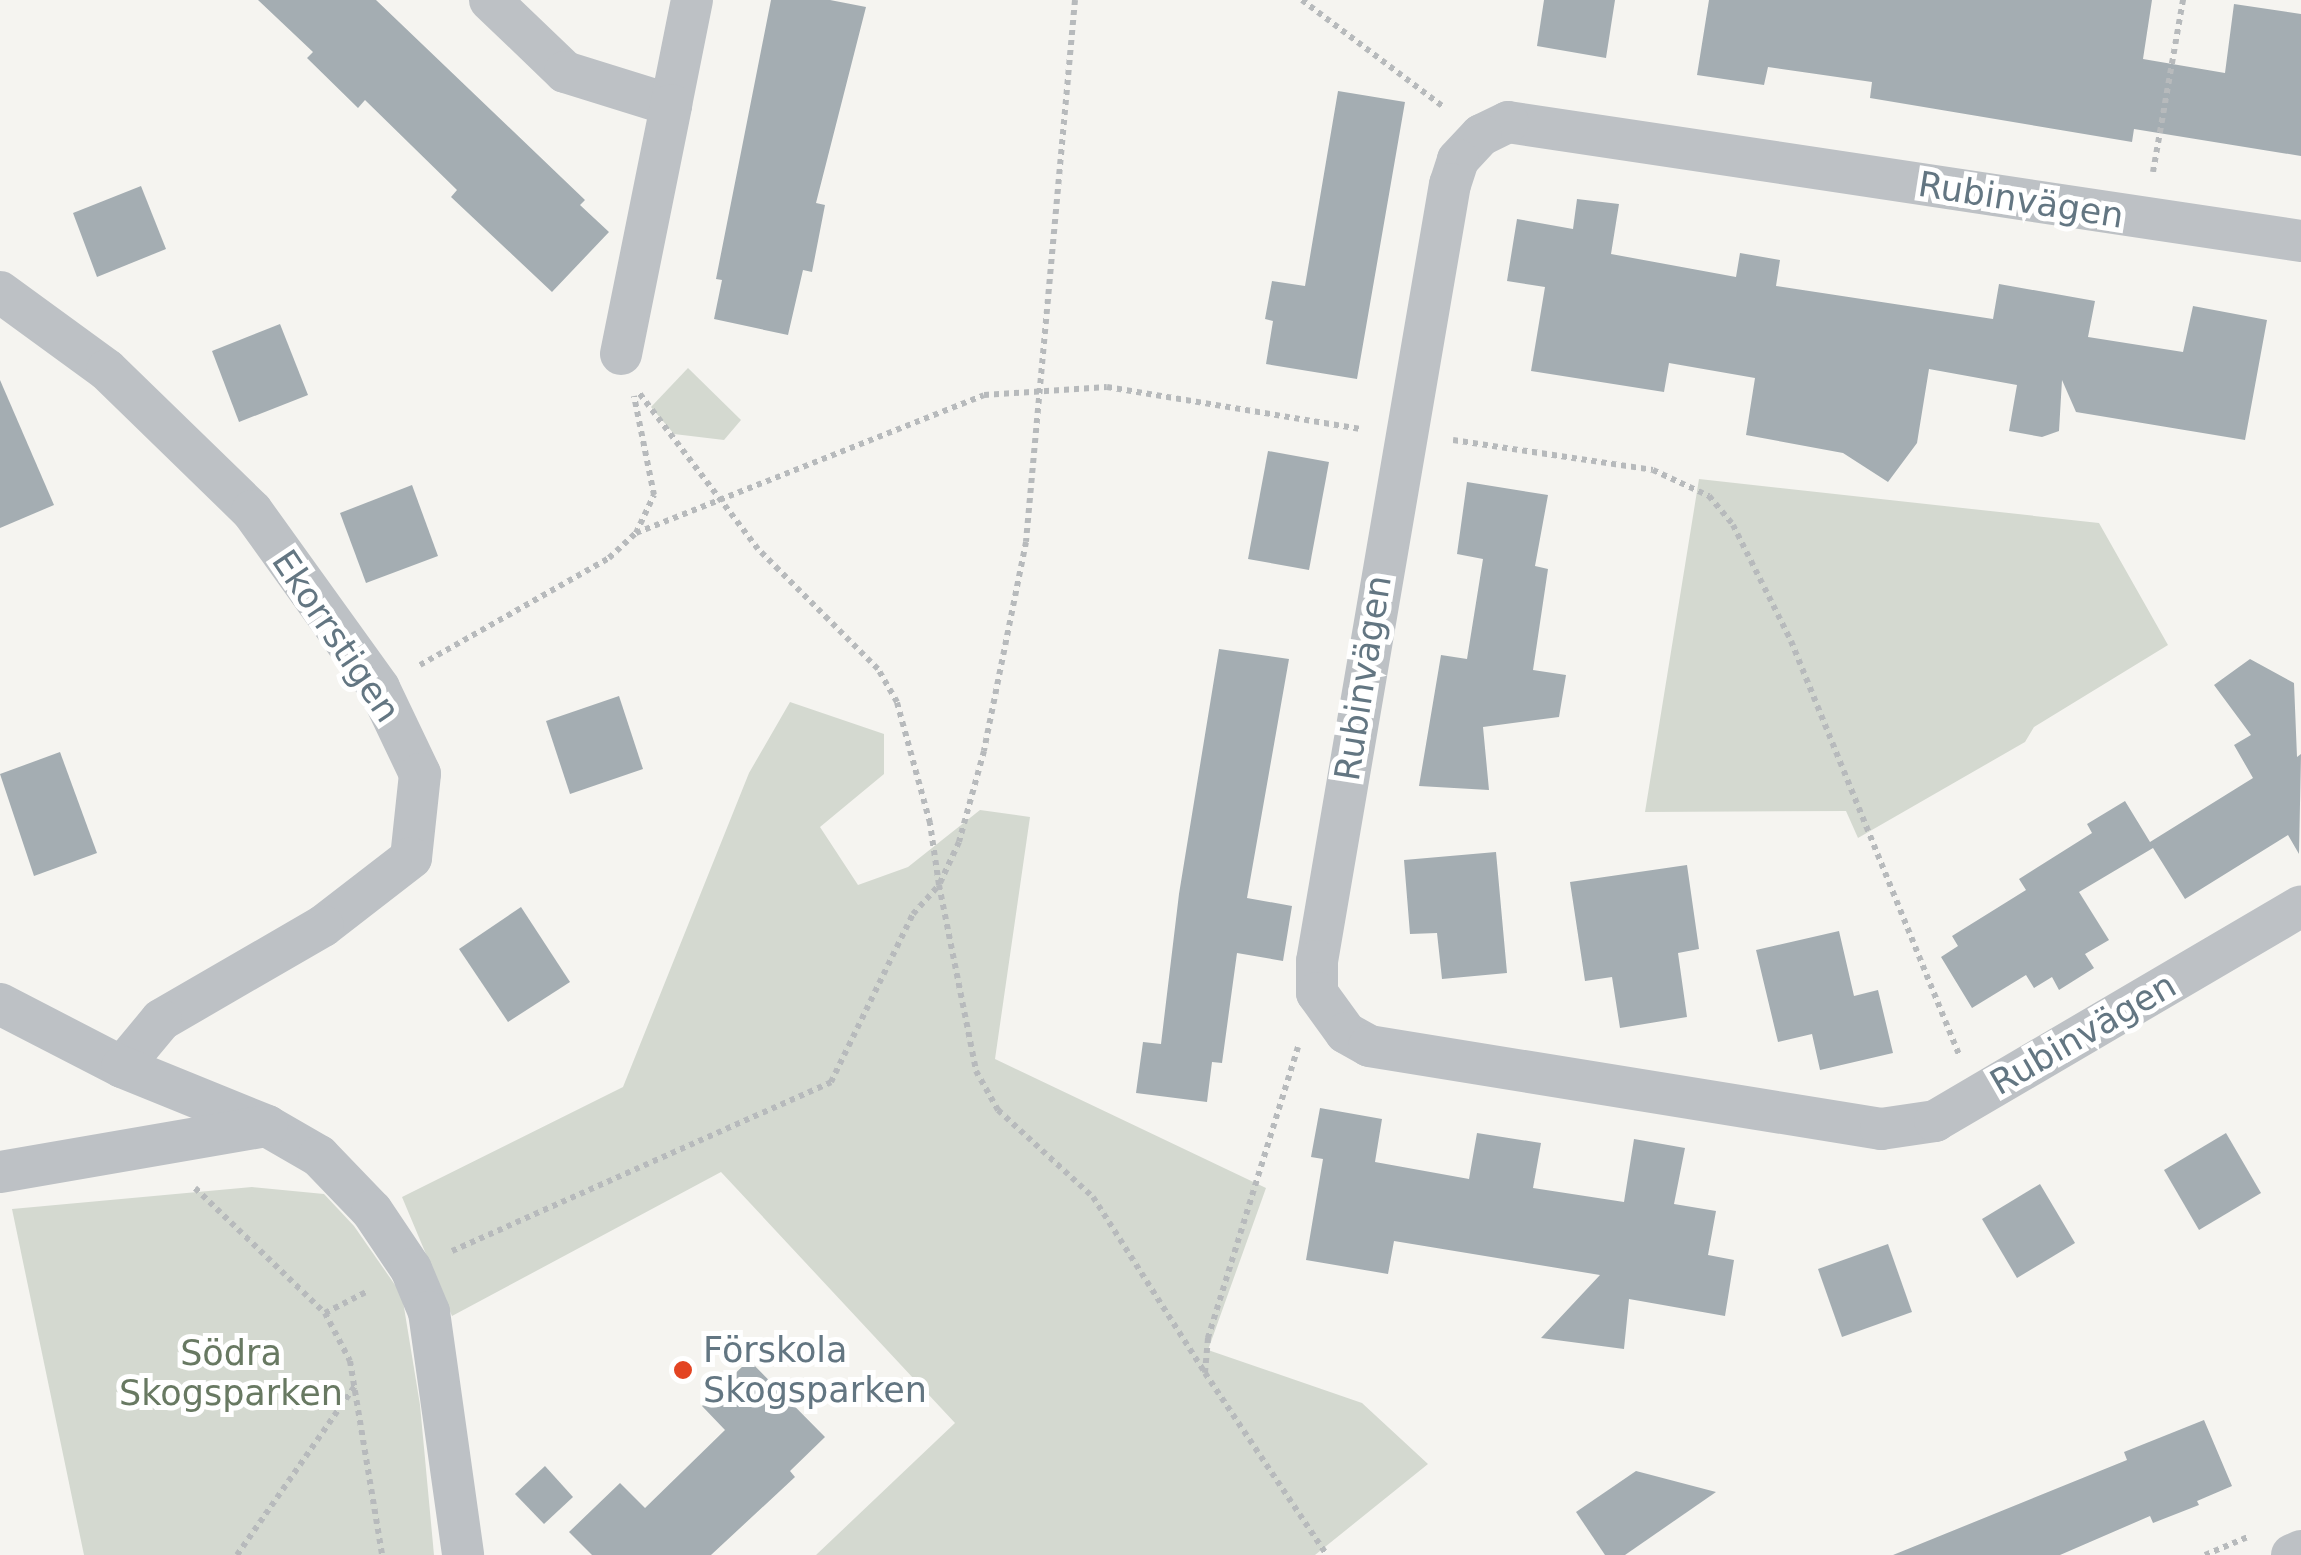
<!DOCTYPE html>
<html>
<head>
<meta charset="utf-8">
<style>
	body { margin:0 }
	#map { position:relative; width:2301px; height:1555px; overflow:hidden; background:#f5f4f0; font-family:"DejaVu Sans",sans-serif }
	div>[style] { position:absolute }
	.green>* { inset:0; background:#d4d9d0 }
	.building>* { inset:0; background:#a4adb2 }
	.path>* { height:6px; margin-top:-3px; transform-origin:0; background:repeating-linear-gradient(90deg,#b7babc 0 5px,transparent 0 10px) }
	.minor>* { height:42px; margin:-21px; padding:0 21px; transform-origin:21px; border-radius:21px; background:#bdc1c5 }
	.dots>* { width:28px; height:28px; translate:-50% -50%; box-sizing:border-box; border:5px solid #fff; border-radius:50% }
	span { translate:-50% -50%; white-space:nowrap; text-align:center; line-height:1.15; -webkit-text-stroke:10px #fff; paint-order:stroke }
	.street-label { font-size:35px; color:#637682 }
	.poi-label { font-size:35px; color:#637682 }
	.left { translate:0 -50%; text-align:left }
	.park-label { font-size:35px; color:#687962 }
</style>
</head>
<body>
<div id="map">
	<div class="green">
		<div style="clip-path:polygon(688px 368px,741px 420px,724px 440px,674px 434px,651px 407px)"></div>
		<div style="clip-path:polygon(1699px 479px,2099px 523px,2168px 645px,2034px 727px,2025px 742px,1858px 838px,1846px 811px,1645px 812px)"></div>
		<div style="clip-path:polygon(790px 702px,884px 734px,884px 774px,820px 827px,858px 885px,908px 867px,980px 810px,1030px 817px,995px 1059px,1266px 1188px,1208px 1350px,1362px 1403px,1428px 1464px,1315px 1555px,816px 1555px,955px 1423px,721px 1172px,452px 1316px,402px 1197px,623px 1087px,749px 773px)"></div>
		<div style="clip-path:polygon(252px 1187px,324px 1194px,354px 1226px,402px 1295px,420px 1405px,434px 1555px,84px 1555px,12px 1209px)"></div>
	</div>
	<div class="building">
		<div style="clip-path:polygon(258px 0,376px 0,585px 200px,580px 205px,609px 232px,552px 292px,451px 197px,457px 190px,365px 100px,358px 108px,307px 58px,313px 52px)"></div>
		<div style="clip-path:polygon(771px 0,830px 0,866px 7px,816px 203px,825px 205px,812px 272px,803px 270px,788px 335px,714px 319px,722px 280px,716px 279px)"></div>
		<div style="clip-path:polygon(1544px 0,1615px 0,1606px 58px,1537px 46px)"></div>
		<div style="clip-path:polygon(1709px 0,2152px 0,2143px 59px,2225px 73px,2234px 4px,2301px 14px,2301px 156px,2134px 129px,2132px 142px,1870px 98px,1872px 82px,1768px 67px,1764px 85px,1697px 75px)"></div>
		<div style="clip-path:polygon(1338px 91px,1405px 102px,1357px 379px,1266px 364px,1273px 321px,1265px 319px,1272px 281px,1305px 286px)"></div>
		<div style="clip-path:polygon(141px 186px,166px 249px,97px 277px,73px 213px)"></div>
		<div style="clip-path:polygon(1577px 199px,1619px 204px,1611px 254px,1736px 277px,1740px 253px,1780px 260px,1776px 286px,1993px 319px,1999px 284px,2095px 301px,2088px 337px,2183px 352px,2193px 306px,2267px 320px,2245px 440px,2076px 412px,2062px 380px,2059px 431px,2042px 437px,2009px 431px,2017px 385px,1929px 369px,1917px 443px,1888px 482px,1843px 453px,1746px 435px,1755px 378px,1669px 363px,1664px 392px,1531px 371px,1545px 287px,1507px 281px,1517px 219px,1573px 229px)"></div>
		<div style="clip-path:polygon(280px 324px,308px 395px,239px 422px,212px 351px)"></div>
		<div style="clip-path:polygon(0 380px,54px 505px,0 528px)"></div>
		<div style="clip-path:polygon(1268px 451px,1329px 462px,1309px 570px,1248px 559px)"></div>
		<div style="clip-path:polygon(1467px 482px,1548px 495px,1535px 566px,1548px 569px,1533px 670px,1566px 675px,1559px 717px,1483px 727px,1489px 790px,1419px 786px,1441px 655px,1467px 659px,1483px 559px,1457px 554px)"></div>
		<div style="clip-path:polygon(412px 485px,438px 556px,366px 583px,340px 513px)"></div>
		<div style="clip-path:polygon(1219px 649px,1289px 659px,1247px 898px,1292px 906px,1283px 961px,1237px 953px,1222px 1063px,1212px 1062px,1207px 1102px,1136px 1093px,1143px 1042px,1161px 1044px,1179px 894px)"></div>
		<div style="clip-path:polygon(2250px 659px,2294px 683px,2297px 757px,2301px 754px,2299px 854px,2288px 835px,2185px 899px,2153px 848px,2079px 892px,2109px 940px,2085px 954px,2094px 968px,2059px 990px,2052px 977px,2034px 988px,2026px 975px,1972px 1008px,1941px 957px,1958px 946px,1952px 936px,2026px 890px,2019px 879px,2092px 833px,2087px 824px,2125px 801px,2150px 842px,2253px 778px,2234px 745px,2251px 735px,2214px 685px)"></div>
		<div style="clip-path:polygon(619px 696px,643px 769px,570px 794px,546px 721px)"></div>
		<div style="clip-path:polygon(60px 752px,97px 853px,34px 876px,0 774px)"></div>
		<div style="clip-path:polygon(1496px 852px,1507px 973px,1442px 979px,1437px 933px,1410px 934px,1404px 860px)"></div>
		<div style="clip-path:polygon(1687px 865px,1699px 949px,1678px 953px,1687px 1017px,1620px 1028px,1612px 977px,1585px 981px,1570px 882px)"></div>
		<div style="clip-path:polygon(521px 907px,570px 982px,508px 1022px,459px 949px)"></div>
		<div style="clip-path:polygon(1839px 931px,1854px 996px,1878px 990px,1893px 1053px,1820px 1070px,1812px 1034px,1778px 1042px,1756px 950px)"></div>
		<div style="clip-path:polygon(1320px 1108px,1382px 1119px,1375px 1162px,1469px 1179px,1477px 1133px,1541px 1143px,1533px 1188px,1624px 1202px,1634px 1139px,1685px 1148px,1674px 1204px,1716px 1211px,1708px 1255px,1734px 1260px,1725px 1316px,1629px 1299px,1624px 1349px,1541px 1338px,1600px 1275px,1394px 1241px,1388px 1274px,1306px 1260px,1323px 1159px,1311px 1157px)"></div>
		<div style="clip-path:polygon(2226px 1133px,2261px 1193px,2199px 1230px,2164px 1170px)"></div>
		<div style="clip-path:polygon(2040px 1184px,2075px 1243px,2017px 1278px,1982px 1219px)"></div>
		<div style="clip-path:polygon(1888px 1244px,1912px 1312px,1842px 1337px,1818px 1269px)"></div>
		<div style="clip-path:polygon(749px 1360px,825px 1437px,790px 1471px,795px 1477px,711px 1555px,592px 1555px,569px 1532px,620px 1483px,645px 1508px,725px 1430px,702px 1406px)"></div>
		<div style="clip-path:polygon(2204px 1420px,2232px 1486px,2197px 1501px,2199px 1505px,2153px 1523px,2150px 1516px,2060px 1555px,1893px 1555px,2127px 1460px,2124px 1452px)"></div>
		<div style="clip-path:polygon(545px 1466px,573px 1497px,544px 1524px,515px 1494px)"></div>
		<div style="clip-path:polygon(1636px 1471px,1716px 1492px,1625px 1555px,1605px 1555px,1576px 1512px)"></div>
	</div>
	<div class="path">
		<div style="left:1075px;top:0;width:544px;rotate:95.17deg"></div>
		<div style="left:1026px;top:542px;width:213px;rotate:101.4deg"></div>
		<div style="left:984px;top:751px;width:94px;rotate:105.4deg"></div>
		<div style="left:959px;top:842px;width:47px;rotate:114.9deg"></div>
		<div style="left:939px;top:885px;width:190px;rotate:78.7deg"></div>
		<div style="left:976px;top:1071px;width:45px;rotate:60.6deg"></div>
		<div style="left:998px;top:1110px;width:129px;rotate:42.5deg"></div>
		<div style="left:1093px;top:1197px;width:206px;rotate:57.5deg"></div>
		<div style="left:1302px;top:0;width:179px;rotate:37.1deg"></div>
		<div style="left:2153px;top:172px;width:175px;rotate:-80.1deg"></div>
		<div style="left:1453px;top:440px;width:202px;rotate:8.5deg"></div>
		<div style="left:1653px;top:470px;width:62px;rotate:24.9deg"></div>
		<div style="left:1709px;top:496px;width:38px;rotate:50deg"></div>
		<div style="left:1733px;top:525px;width:130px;rotate:63.4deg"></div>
		<div style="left:1791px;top:641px;width:446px;rotate:67.9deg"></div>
		<div style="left:636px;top:533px;width:374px;rotate:-21.6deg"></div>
		<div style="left:984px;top:395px;width:123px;rotate:-3.7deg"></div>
		<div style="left:1107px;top:387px;width:257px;rotate:9.4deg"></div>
		<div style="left:420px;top:665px;width:217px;rotate:-29.5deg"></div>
		<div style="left:609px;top:558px;width:37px;rotate:-43deg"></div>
		<div style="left:636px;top:533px;width:42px;rotate:-64.7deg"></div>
		<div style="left:654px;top:495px;width:101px;rotate:-101.4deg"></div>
		<div style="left:1298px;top:1047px;width:305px;rotate:107.2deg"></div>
		<div style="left:1208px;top:1338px;width:35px;rotate:95deg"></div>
		<div style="left:1205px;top:1373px;width:219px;rotate:56.2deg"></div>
		<div style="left:195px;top:1188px;width:180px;rotate:43.9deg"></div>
		<div style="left:325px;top:1313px;width:54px;rotate:62.5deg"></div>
		<div style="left:350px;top:1361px;width:197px;rotate:80.6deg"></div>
		<div style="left:452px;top:1251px;width:415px;rotate:-24deg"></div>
		<div style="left:831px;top:1082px;width:187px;rotate:-64deg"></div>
		<div style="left:913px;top:914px;width:39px;rotate:-48deg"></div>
		<div style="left:939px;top:885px;width:63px;rotate:-98.3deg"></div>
		<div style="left:930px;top:823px;width:125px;rotate:-105.3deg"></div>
		<div style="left:897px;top:702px;width:38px;rotate:-120deg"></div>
		<div style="left:878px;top:669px;width:170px;rotate:-135deg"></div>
		<div style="left:758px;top:549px;width:196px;rotate:-127.3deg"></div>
		<div style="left:325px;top:1313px;width:48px;rotate:-27.1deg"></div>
		<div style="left:237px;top:1555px;width:206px;rotate:-55.1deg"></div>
		<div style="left:2205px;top:1555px;width:49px;rotate:-22.9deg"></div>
	</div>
	<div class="minor">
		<div style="left:490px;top:0;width:104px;rotate:43.8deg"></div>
		<div style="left:565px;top:72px;width:111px;rotate:17.3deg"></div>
		<div style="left:671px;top:105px;width:107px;rotate:-78.7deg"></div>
		<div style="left:2301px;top:241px;width:802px;rotate:-171.47deg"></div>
		<div style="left:1508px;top:122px;width:30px;rotate:154deg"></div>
		<div style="left:1481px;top:135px;width:34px;rotate:133deg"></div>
		<div style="left:1458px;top:160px;width:25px;rotate:108deg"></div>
		<div style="left:1450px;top:184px;width:788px;rotate:99.71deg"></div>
		<div style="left:1317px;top:961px;width:32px;rotate:90deg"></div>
		<div style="left:1317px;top:993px;width:49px;rotate:54.1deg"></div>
		<div style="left:1346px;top:1033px;width:26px;rotate:29deg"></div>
		<div style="left:1369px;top:1046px;width:519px;rotate:9.21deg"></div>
		<div style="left:1881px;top:1129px;width:55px;rotate:-8.4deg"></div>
		<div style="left:1935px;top:1121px;width:424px;rotate:-30.4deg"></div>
		<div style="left:0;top:292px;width:132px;rotate:36.1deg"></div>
		<div style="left:107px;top:370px;width:202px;rotate:44.2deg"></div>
		<div style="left:252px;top:511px;width:218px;rotate:54.3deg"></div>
		<div style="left:379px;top:688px;width:95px;rotate:64.5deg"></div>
		<div style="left:420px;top:774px;width:84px;rotate:96.1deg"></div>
		<div style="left:411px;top:858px;width:111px;rotate:142.3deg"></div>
		<div style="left:323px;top:926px;width:187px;rotate:149.9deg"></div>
		<div style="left:161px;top:1020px;width:61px;rotate:129.7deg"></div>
		<div style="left:621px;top:354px;width:254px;rotate:-78.6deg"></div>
		<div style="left:0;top:1004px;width:137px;rotate:27.3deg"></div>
		<div style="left:122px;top:1067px;width:157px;rotate:22.1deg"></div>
		<div style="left:267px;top:1126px;width:60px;rotate:30deg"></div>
		<div style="left:319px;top:1156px;width:76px;rotate:46.1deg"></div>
		<div style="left:372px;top:1211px;width:70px;rotate:56.1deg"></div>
		<div style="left:411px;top:1269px;width:47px;rotate:67.3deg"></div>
		<div style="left:429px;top:1312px;width:245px;rotate:82deg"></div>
		<div style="left:0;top:1172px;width:271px;rotate:-9.8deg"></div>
		<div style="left:2292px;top:1555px;width:10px;rotate:-24deg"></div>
	</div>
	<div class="dots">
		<div style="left:683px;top:1370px;background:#e34422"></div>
	</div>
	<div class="street-label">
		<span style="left:2021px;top:200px;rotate:9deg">Rubinvägen</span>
		<span style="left:336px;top:636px;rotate:56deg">Ekorrstigen</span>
		<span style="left:1363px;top:678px;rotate:-81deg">Rubinvägen</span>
		<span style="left:2083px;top:1034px;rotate:-30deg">Rubinvägen</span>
	</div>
	<div class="poi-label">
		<span class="left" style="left:703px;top:1370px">Förskola<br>Skogsparken</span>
	</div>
	<div class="park-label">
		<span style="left:231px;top:1373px">Södra<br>Skogsparken</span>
	</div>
</div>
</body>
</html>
